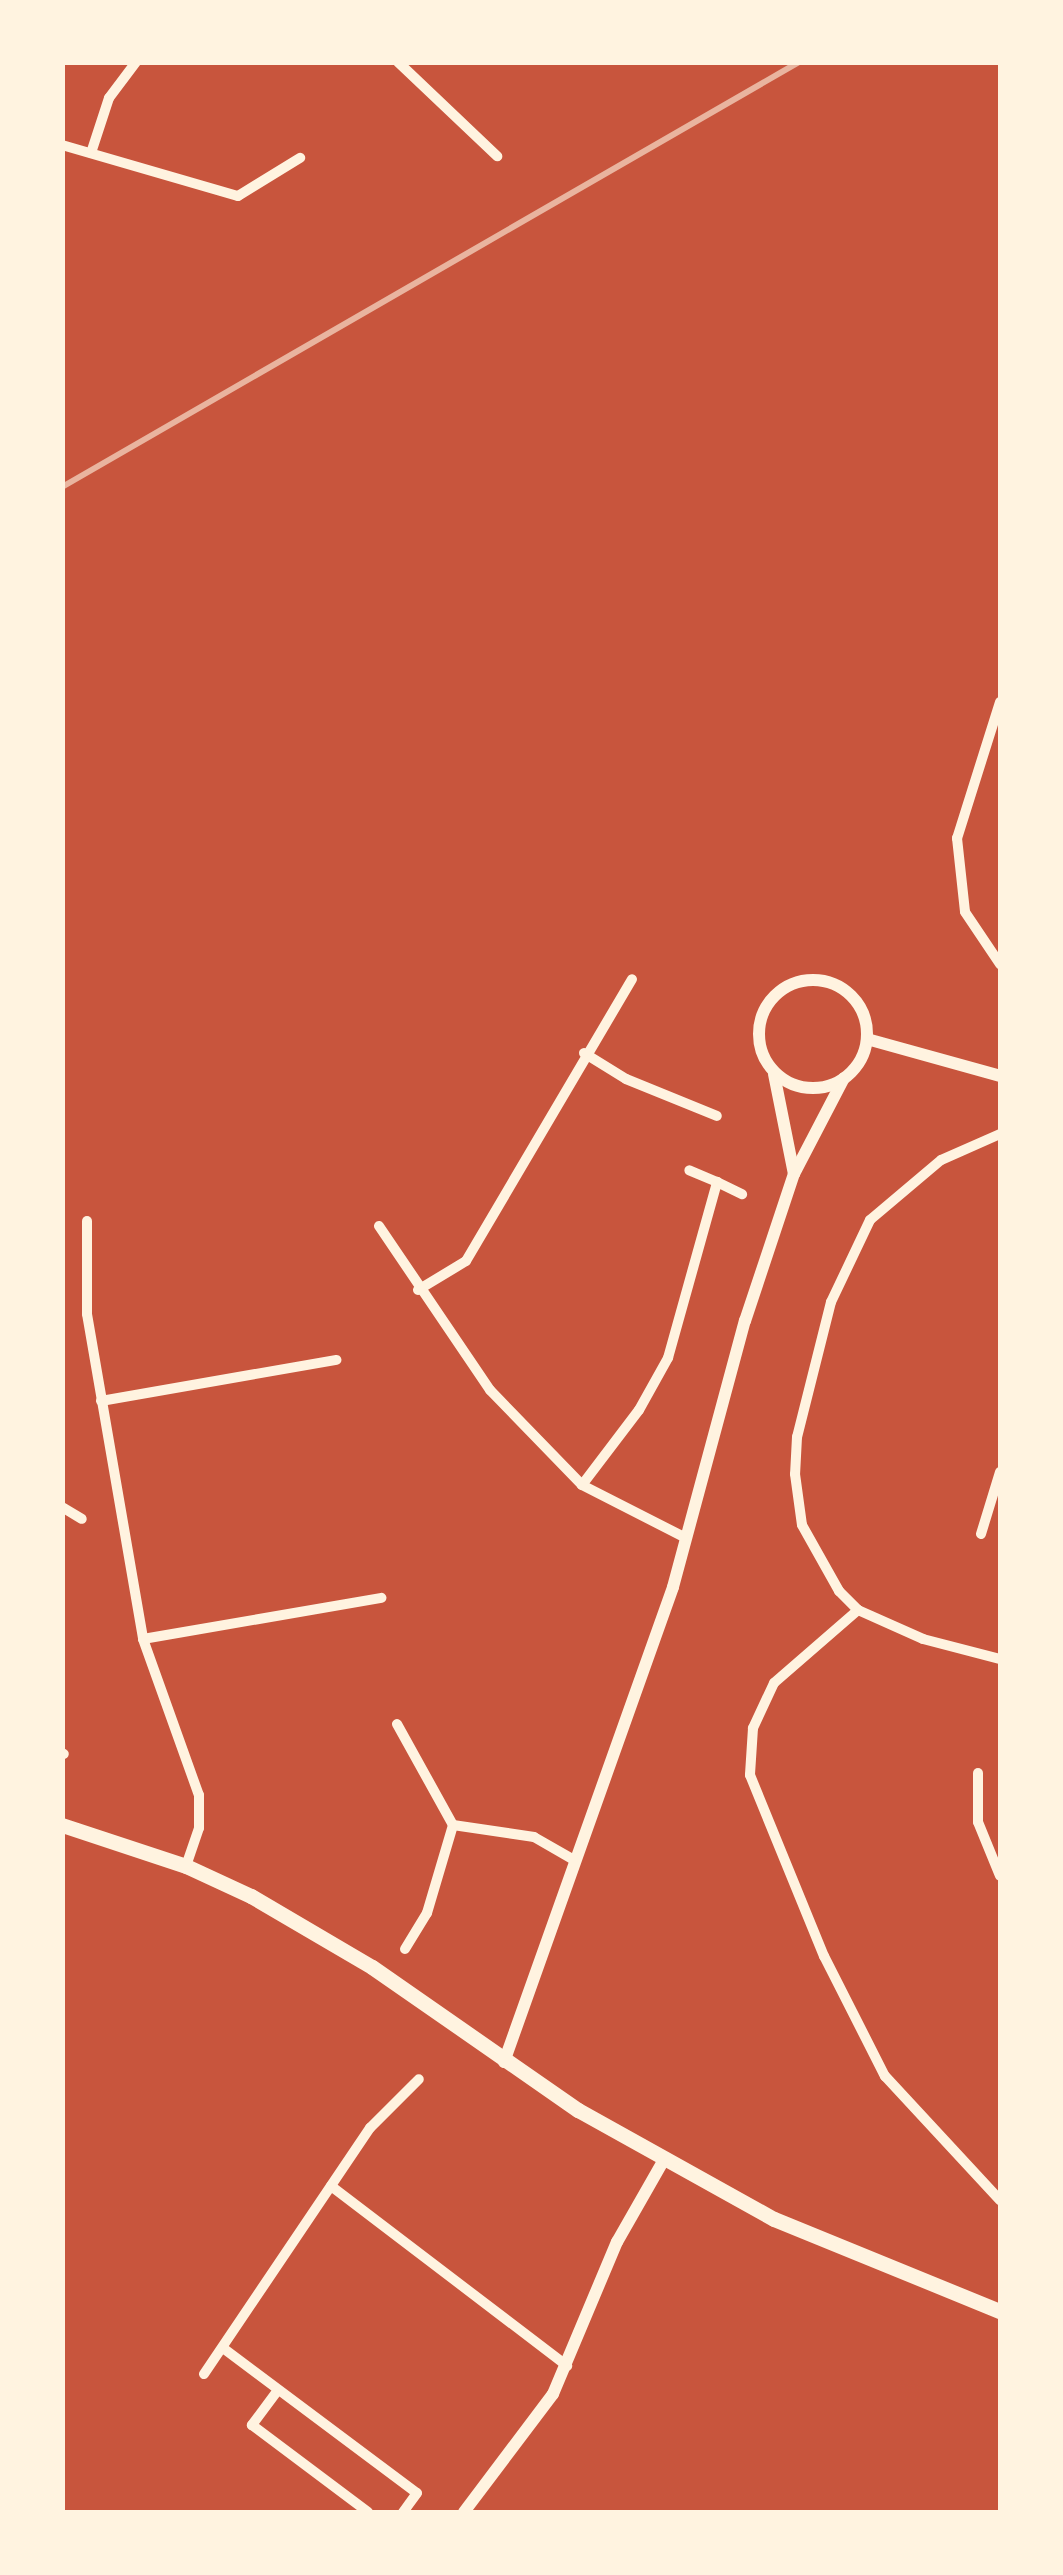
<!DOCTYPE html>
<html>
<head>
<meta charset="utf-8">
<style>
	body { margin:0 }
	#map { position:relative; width:1063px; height:2575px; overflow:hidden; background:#c8553d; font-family:Signika,sans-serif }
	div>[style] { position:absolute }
	.minor>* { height:10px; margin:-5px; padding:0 5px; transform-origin:5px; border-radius:5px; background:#fff3e0 }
	.tertiary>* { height:12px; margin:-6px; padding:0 6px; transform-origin:6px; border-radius:6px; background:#fff3e0 }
	.tertiary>.ring { margin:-6px; padding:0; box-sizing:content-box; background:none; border:12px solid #fff3e0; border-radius:50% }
	.secondary>* { height:15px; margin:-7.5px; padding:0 7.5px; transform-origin:7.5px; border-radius:7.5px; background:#fff3e0 }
	.rail>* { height:6px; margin:-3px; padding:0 3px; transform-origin:3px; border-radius:3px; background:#e9b49f }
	span { translate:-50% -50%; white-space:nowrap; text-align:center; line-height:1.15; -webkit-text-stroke:10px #fff3e0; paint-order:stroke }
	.frame { position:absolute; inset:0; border:65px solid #fff3e0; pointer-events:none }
</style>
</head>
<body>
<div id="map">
	<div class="minor">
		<div style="left:398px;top:62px;width:137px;rotate:43.5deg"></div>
		<div style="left:62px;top:145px;width:183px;rotate:16.2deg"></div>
		<div style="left:238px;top:196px;width:73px;rotate:-31.5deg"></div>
		<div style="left:91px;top:153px;width:58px;rotate:-71.9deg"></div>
		<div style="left:109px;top:98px;width:45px;rotate:-53.1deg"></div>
		<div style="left:1000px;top:702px;width:143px;rotate:107.5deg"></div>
		<div style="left:957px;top:838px;width:74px;rotate:83.8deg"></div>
		<div style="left:965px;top:912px;width:63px;rotate:56.1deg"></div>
		<div style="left:584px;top:1053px;width:49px;rotate:31.8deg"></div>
		<div style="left:626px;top:1079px;width:98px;rotate:22.1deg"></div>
		<div style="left:1000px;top:1134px;width:64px;rotate:156.2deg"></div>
		<div style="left:941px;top:1160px;width:93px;rotate:139.8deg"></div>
		<div style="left:870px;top:1220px;width:91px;rotate:115.4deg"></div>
		<div style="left:831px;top:1302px;width:139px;rotate:104.1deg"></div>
		<div style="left:797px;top:1437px;width:37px;rotate:93deg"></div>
		<div style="left:795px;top:1474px;width:51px;rotate:82.2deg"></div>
		<div style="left:802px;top:1525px;width:76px;rotate:60.7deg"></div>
		<div style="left:839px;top:1591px;width:27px;rotate:45deg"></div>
		<div style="left:858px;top:1610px;width:71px;rotate:24deg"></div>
		<div style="left:923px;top:1639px;width:80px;rotate:14.6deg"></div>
		<div style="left:717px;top:1182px;width:28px;rotate:26deg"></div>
		<div style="left:87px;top:1221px;width:93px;rotate:90deg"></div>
		<div style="left:87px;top:1314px;width:330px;rotate:80.2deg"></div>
		<div style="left:143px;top:1639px;width:166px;rotate:70.3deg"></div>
		<div style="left:199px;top:1795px;width:33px;rotate:90deg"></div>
		<div style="left:199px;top:1828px;width:40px;rotate:108.9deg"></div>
		<div style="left:379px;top:1226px;width:198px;rotate:55.9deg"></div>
		<div style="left:490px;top:1390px;width:132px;rotate:45.9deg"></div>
		<div style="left:418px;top:1290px;width:56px;rotate:-31.1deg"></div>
		<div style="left:466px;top:1261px;width:327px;rotate:-59.5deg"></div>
		<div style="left:101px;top:1401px;width:239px;rotate:-9.9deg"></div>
		<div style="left:62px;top:1507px;width:23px;rotate:31deg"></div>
		<div style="left:981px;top:1534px;width:65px;rotate:-73deg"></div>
		<div style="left:686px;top:1538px;width:117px;rotate:-153deg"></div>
		<div style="left:582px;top:1485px;width:94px;rotate:-52.8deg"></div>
		<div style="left:639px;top:1410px;width:60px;rotate:-60.9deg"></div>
		<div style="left:668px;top:1358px;width:183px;rotate:-74.4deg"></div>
		<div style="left:717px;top:1182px;width:30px;rotate:-157deg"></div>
		<div style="left:858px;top:1610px;width:111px;rotate:139deg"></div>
		<div style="left:774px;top:1683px;width:50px;rotate:115deg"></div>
		<div style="left:753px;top:1728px;width:47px;rotate:93.7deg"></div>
		<div style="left:750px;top:1775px;width:196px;rotate:67.8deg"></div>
		<div style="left:824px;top:1956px;width:135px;rotate:63.1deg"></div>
		<div style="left:885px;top:2076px;width:169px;rotate:47.2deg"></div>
		<div style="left:143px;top:1639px;width:242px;rotate:-9.8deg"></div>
		<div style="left:397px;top:1724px;width:115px;rotate:61deg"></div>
		<div style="left:62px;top:1753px;width:2px;rotate:27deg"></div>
		<div style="left:978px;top:1773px;width:49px;rotate:90deg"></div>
		<div style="left:978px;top:1822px;width:58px;rotate:67.8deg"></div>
		<div style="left:405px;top:1949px;width:42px;rotate:-58.6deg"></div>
		<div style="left:427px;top:1913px;width:92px;rotate:-73.5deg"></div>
		<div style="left:453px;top:1825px;width:82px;rotate:8.4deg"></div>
		<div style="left:534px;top:1837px;width:46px;rotate:29.9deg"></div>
		<div style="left:331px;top:2186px;width:297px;rotate:37.3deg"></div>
		<div style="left:223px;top:2348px;width:242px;rotate:36.8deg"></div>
		<div style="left:417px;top:2493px;width:24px;rotate:126deg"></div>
		<div style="left:204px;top:2374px;width:297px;rotate:-56deg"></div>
		<div style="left:370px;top:2128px;width:69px;rotate:-45deg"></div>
		<div style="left:278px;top:2390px;width:44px;rotate:126.6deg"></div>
		<div style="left:252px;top:2425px;width:145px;rotate:36.9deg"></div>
	</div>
	<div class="tertiary">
		<div class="ring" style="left:759px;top:980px;width:96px;height:96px"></div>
		<div style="left:867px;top:1039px;width:138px;rotate:15.5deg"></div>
		<div style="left:774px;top:1074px;width:102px;rotate:78.7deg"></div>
		<div style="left:504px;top:2062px;width:504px;rotate:-70.41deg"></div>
		<div style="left:673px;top:1587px;width:276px;rotate:-74.9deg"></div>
		<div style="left:745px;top:1321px;width:155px;rotate:-71.6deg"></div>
		<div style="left:794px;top:1174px;width:108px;rotate:-62.5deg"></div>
		<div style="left:464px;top:2512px;width:148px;rotate:-53deg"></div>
		<div style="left:553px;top:2394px;width:165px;rotate:-67.2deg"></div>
		<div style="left:617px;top:2242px;width:97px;rotate:-60.3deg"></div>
	</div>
	<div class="secondary">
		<div style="left:62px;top:1825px;width:131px;rotate:18.3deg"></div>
		<div style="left:186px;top:1866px;width:72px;rotate:24.8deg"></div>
		<div style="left:251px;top:1896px;width:140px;rotate:30.4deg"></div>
		<div style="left:372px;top:1967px;width:251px;rotate:34.8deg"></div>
		<div style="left:578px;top:2110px;width:224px;rotate:29.1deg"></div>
		<div style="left:774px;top:2219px;width:244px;rotate:22.2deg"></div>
	</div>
	<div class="rail">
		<div style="left:62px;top:487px;width:851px;rotate:-29.97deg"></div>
	</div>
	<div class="frame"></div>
</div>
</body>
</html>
